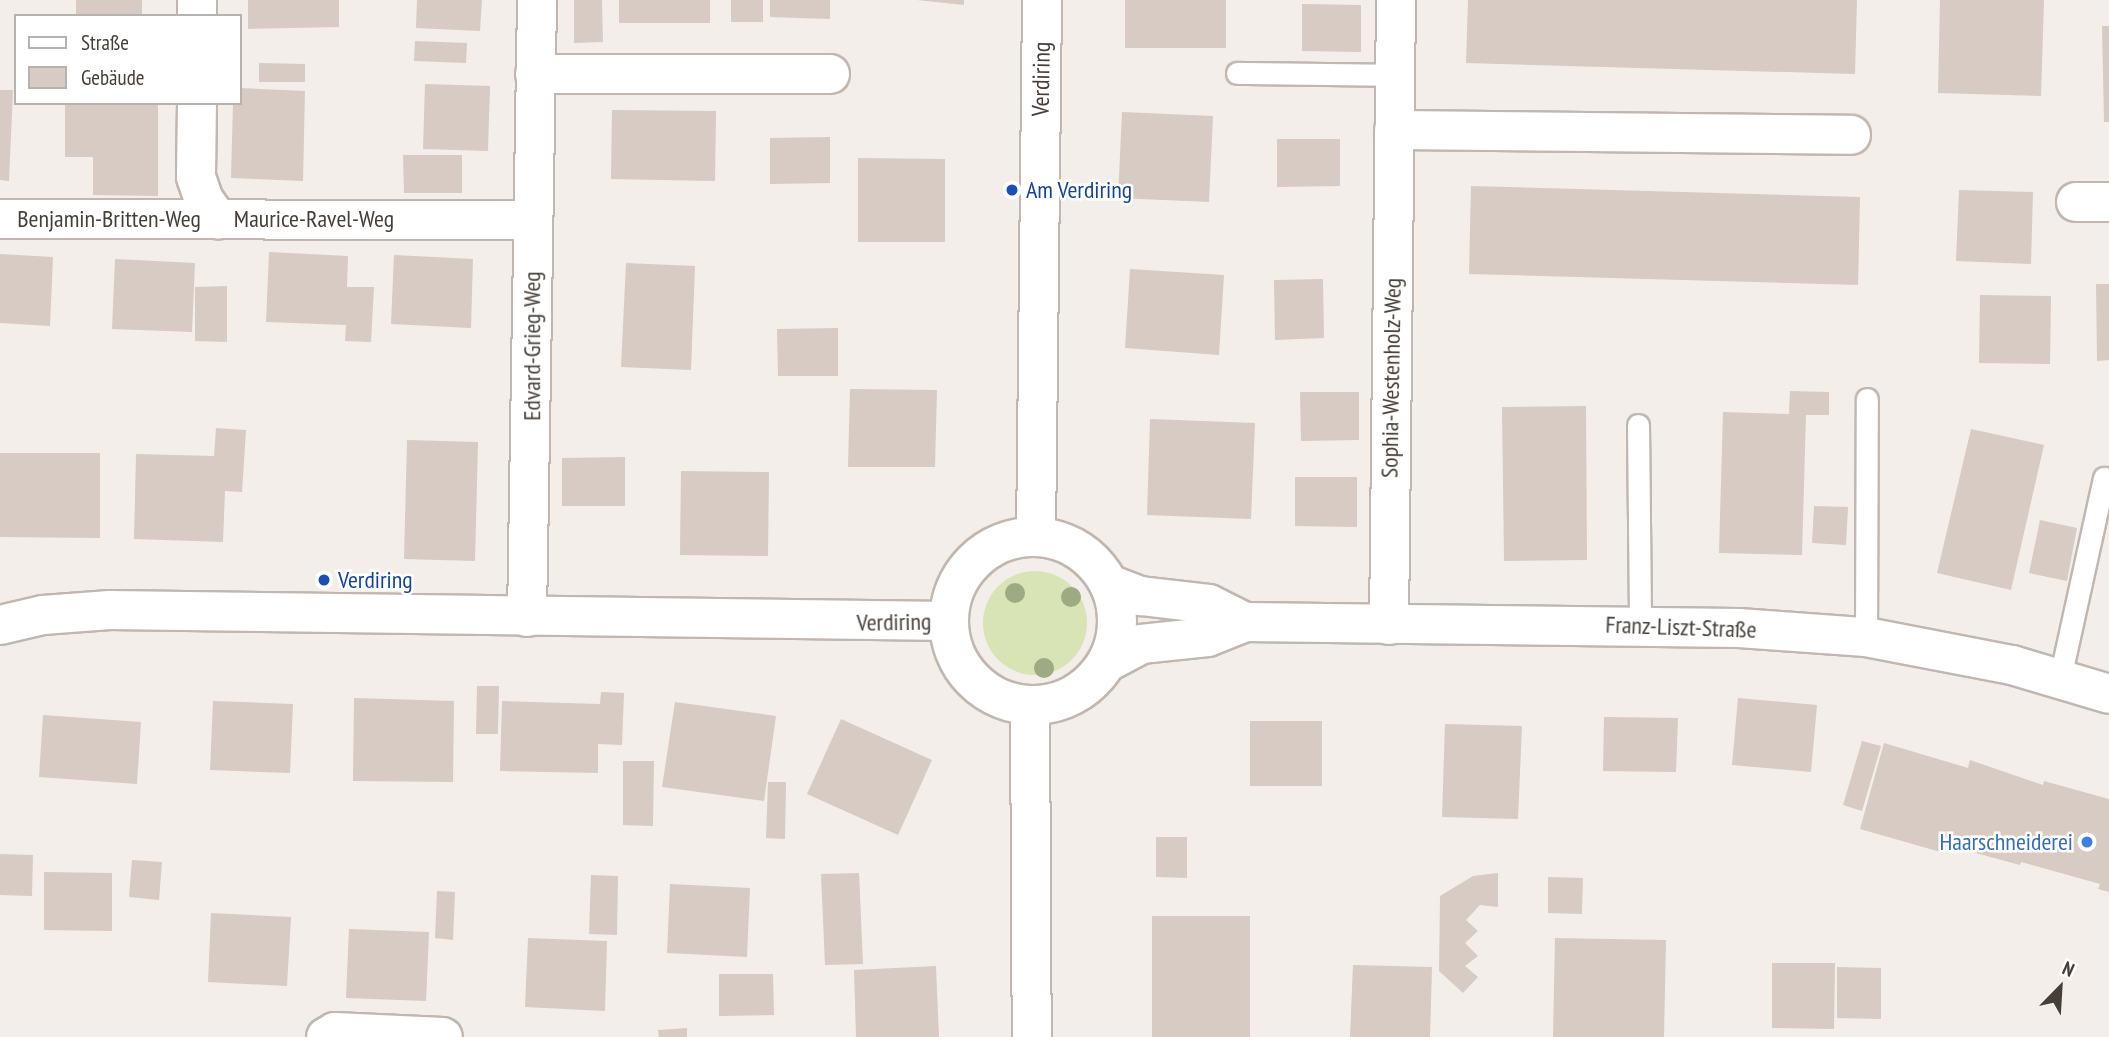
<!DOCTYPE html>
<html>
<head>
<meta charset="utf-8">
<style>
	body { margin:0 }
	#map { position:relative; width:2109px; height:1037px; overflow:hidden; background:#f3eee9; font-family:"PT Sans Narrow",sans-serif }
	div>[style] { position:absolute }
	.green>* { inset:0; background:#d8e3b6 }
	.round { border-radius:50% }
	.building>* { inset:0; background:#d7cbc3 }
	.roads { filter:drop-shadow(2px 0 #c1b7b0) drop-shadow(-2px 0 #c1b7b0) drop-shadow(0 2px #c1b7b0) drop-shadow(0 -2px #c1b7b0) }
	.lane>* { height:21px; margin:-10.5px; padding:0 10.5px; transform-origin:10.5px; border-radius:10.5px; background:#fff }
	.street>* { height:38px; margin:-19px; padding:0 19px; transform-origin:19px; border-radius:19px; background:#fff }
	.street>.ring { margin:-19px; padding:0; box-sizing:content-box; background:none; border:38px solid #fff; border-radius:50% }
	.trees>* { width:20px; height:20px; margin:-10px; border-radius:50%; background:#9daa84 }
	.dots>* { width:19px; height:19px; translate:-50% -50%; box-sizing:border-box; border:4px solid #fff; border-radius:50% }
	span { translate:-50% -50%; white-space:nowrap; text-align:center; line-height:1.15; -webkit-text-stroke:5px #fff; paint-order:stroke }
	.street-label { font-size:24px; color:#463e38 }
	.transit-label { font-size:24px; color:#164399 }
	.left { translate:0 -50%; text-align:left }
	.shop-label { font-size:24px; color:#366cbe }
	.right { translate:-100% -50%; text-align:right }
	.legend { position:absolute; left:14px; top:14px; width:228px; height:91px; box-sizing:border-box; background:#fff; border:2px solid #b5b2af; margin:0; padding:9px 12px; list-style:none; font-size:21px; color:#463e38 }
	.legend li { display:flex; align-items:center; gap:14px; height:35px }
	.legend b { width:35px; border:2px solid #b5b2af }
	.north { position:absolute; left:2025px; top:953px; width:70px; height:70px; -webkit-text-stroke:5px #fff; paint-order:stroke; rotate:24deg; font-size:19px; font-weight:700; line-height:28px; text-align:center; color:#463e38 }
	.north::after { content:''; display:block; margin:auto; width:24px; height:32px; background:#463e38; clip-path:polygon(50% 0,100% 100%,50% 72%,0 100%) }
</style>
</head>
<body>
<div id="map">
	<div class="green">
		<div class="round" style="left:983px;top:571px;width:104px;height:104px"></div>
	</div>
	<div class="building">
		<div style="clip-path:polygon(76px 0,142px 0,142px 16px,76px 16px)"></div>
		<div style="clip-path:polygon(248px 0,339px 0,339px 27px,248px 29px)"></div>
		<div style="clip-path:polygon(417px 0,482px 0,480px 31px,416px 28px)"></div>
		<div style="clip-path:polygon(574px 0,602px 0,603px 42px,574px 43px)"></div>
		<div style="clip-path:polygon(619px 0,710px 0,710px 23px,619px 23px)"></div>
		<div style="clip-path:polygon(731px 0,763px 0,763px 22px,731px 22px)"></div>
		<div style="clip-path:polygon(770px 0,830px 0,830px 19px,770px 17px)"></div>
		<div style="clip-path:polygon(917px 0,964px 0,964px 5px)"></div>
		<div style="clip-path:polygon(1125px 0,1226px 0,1226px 48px,1125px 48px)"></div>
		<div style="clip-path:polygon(1468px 0,1857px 0,1855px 74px,1466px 63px)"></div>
		<div style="clip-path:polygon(1940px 0,2044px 0,2041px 96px,1938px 93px)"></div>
		<div style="clip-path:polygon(1302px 4px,1361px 5px,1361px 52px,1302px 51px)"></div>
		<div style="clip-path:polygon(2102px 26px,2109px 26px,2109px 122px,2104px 122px)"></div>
		<div style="clip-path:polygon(415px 41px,467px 43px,466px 63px,414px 61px)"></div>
		<div style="clip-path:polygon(259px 63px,305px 64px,305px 82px,259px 82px)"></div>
		<div style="clip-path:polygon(425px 84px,490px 86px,488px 151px,423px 149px)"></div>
		<div style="clip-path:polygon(240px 88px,305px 91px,303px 181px,231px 178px,233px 103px,240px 103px)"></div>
		<div style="clip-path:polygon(0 90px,13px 90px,9px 181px,0 180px)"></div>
		<div style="clip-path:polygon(65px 103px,158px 103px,158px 196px,93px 195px,93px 157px,65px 157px)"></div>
		<div style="clip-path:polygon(612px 110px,716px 111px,715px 181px,611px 179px)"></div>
		<div style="clip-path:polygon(1122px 112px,1213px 116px,1209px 202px,1118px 198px)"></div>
		<div style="clip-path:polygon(830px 137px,830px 183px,770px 184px,770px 138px)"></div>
		<div style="clip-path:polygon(1277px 139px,1340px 139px,1340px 186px,1277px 187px)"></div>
		<div style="clip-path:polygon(403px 155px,462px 155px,462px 193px,404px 193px)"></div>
		<div style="clip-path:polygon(858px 158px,945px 159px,945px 242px,858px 242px)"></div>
		<div style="clip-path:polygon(1471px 186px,1860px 197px,1858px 285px,1469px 274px)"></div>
		<div style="clip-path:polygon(1959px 190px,2033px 192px,2031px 264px,1956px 261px)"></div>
		<div style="clip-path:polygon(269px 252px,348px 256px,347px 287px,374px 287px,371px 342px,345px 341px,346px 325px,266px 322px)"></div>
		<div style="clip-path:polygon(0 254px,53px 257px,50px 326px,0 323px)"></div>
		<div style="clip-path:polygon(394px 255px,473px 259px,471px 328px,391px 324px)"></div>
		<div style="clip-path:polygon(115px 259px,195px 263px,192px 332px,112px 329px)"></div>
		<div style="clip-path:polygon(626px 263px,695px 266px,691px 370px,621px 367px)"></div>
		<div style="clip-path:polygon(1130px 269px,1224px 275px,1219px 355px,1125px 348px)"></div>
		<div style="clip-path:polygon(1323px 279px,1324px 338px,1275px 340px,1274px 280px)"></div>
		<div style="clip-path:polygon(2096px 284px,2109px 284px,2109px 360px,2097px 361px)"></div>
		<div style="clip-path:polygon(227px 286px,227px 342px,195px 341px,195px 287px)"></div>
		<div style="clip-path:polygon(1980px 295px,2051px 296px,2050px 364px,1979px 363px)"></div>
		<div style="clip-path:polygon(838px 328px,838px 376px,778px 376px,777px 329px)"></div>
		<div style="clip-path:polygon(850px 389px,937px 390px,935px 467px,848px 467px)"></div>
		<div style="clip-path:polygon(1790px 391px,1829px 392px,1829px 415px,1806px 415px,1802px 555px,1719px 553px,1723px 412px,1789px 414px)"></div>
		<div style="clip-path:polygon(1300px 392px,1359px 392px,1359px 440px,1301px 441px)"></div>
		<div style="clip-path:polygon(1586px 406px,1587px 560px,1504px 561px,1502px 407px)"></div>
		<div style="clip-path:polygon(1150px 419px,1255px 423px,1251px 519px,1147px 515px)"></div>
		<div style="clip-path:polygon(216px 428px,246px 430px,242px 492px,225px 491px,223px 542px,134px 539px,136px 454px,214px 456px)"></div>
		<div style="clip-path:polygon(1971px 429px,2044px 445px,2011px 590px,1937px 573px)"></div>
		<div style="clip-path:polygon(407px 440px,478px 442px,475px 561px,404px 559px)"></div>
		<div style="clip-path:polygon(0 453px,100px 453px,100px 538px,0 537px)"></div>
		<div style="clip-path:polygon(625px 457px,625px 506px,562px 506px,562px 458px)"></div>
		<div style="clip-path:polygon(681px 471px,769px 472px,768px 556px,680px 555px)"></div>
		<div style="clip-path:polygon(1295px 477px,1357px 477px,1357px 527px,1295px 526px)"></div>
		<div style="clip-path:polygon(1814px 506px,1848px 507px,1846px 545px,1812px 543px)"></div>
		<div style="clip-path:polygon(2040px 520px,2077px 528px,2067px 581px,2029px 573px)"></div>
		<div style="clip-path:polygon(477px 686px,499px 686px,498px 734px,476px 734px)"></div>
		<div style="clip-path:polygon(601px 692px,624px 693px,622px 745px,598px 744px,598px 773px,500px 771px,502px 701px,600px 704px)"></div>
		<div style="clip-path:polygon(354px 698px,454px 701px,453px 782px,353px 781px)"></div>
		<div style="clip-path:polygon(1738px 698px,1817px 705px,1811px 772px,1732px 765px)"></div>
		<div style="clip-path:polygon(213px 701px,293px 704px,290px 773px,210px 770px)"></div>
		<div style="clip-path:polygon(675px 702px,776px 716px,764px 801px,662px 787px)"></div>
		<div style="clip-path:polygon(43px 715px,141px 722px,137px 784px,39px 777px)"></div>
		<div style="clip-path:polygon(1604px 717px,1678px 718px,1676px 772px,1603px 771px)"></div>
		<div style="clip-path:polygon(841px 719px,932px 760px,898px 835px,807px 794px)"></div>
		<div style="clip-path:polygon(1250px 721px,1322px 721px,1322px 786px,1250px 786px)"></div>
		<div style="clip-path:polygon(1445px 724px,1522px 726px,1518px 819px,1442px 817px)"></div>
		<div style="clip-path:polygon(1862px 741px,1881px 746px,1862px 811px,1843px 805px)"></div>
		<div style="clip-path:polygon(1884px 743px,1968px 768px,1970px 760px,2043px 785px,2044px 781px,2109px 799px,2109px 892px,2098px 889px,2100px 884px,2021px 862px,2020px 865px,1946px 845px,1944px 853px,1860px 829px)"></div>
		<div style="clip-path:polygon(623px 761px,654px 761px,653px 826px,623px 825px)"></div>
		<div style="clip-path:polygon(768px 782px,786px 782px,785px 839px,766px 838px)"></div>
		<div style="clip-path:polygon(1156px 837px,1187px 837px,1187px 878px,1156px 877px)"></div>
		<div style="clip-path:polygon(0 854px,33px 855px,32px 896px,0 895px)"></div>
		<div style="clip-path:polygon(132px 860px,162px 862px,159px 900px,129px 897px)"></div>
		<div style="clip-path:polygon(44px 872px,112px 873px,112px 931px,44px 930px)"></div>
		<div style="clip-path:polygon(859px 873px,863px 964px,825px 965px,821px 874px)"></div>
		<div style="clip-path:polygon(1498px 873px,1498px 907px,1480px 905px,1466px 920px,1478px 931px,1465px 943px,1478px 956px,1465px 966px,1478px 977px,1463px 993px,1439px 971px,1440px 896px,1473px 876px)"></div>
		<div style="clip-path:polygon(591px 875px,618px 876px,617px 935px,589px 934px)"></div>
		<div style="clip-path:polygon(1548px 877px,1583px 878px,1582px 914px,1548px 913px)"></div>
		<div style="clip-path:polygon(670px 884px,750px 888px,747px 957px,667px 953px)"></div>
		<div style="clip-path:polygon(437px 891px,455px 892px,453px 940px,435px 938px)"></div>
		<div style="clip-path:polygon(211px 913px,291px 917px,287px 986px,208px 982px)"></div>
		<div style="clip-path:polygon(1152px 916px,1250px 916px,1250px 1037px,1152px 1037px)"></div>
		<div style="clip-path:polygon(349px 929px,429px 932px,426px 1001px,346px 998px)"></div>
		<div style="clip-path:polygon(528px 938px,607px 941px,605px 1011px,525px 1007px)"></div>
		<div style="clip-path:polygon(1555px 938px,1666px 940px,1664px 1037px,1553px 1037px)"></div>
		<div style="clip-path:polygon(1772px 963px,1835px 963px,1834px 1029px,1772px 1028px)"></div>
		<div style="clip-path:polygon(1353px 965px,1432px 967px,1430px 1037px,1350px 1037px)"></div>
		<div style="clip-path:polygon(936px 966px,939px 1037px,856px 1037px,854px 970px)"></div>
		<div style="clip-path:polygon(1837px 967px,1881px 968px,1881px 1019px,1837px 1018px)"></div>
		<div style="clip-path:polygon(719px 974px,773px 974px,774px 1015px,719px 1016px)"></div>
		<div style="clip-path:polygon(687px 1028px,687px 1037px,659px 1037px,658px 1030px)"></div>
	</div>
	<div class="roads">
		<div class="lane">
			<div style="left:1237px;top:73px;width:158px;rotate:0.7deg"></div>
			<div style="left:1638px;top:425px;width:200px;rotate:89.4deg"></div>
			<div style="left:1866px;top:637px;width:238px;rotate:-89.8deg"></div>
			<div style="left:2060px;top:678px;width:205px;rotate:-77.6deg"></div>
		</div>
		<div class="street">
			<div style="left:197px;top:16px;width:16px;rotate:-90deg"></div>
			<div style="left:535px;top:74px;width:295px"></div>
			<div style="left:197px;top:103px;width:74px;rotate:90.8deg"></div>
			<div style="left:196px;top:177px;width:24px;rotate:71deg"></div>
			<div style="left:204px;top:200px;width:24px;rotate:54deg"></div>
			<div style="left:1394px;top:130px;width:457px;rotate:0.6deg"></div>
			<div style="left:2076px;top:202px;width:33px"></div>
			<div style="left:0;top:219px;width:533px;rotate:0.11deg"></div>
			<div style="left:1036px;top:537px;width:537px;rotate:-89.36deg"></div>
			<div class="ring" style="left:949px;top:537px;width:130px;height:130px"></div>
			<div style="left:1109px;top:584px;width:34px;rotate:21deg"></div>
			<div style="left:1141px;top:596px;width:68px;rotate:6.7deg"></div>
			<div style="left:1209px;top:604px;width:40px;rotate:26.6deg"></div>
			<div style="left:527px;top:617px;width:617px;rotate:-89.07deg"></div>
			<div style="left:0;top:625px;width:44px;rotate:-13.1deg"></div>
			<div style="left:43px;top:615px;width:67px;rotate:-4.3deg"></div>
			<div style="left:110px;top:610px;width:839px;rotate:0.75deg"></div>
			<div style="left:1389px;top:625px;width:625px;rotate:-89.36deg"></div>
			<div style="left:1106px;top:663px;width:40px;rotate:-28deg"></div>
			<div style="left:1141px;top:644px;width:67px;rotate:-6deg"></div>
			<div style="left:1208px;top:637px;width:40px;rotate:-22deg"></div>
			<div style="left:1245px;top:622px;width:494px;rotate:0.7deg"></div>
			<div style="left:1739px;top:628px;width:127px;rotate:4.1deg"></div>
			<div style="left:1866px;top:637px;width:149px;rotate:10.9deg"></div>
			<div style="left:2012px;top:665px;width:101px;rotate:16.6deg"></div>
			<div style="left:1030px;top:705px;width:332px;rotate:89.7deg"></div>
			<div style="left:326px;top:1037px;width:10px;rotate:-29deg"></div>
			<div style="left:335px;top:1032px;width:108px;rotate:2.7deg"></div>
		</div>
	</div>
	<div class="trees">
		<div style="left:1015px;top:593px"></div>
		<div style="left:1071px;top:597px"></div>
		<div style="left:1044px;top:668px"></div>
	</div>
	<div class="dots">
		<div style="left:1012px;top:190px;background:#1a4fb4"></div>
		<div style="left:324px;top:580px;background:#1a4fb4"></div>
		<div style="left:2087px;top:842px;background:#3f7fe0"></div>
	</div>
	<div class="street-label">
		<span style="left:1041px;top:79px;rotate:-89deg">Verdiring</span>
		<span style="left:109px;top:219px">Benjamin-Britten-Weg</span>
		<span style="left:314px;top:219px">Maurice-Ravel-Weg</span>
		<span style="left:532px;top:346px;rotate:-90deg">Edvard-Grieg-Weg</span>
		<span style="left:1391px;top:378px;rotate:-89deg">Sophia-Westenholz-Weg</span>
		<span style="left:894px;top:622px;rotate:-1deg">Verdiring</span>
		<span style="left:1681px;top:627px;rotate:2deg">Franz-Liszt-Straße</span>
	</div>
	<div class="transit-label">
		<span class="left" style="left:1026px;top:190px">Am Verdiring</span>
		<span class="left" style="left:338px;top:580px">Verdiring</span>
	</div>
	<div class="shop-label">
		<span class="right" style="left:2073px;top:842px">Haarschneiderei</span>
	</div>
	<ul class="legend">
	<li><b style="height:9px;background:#fff"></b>Straße</li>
	<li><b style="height:19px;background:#d7cbc3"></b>Gebäude</li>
	</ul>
	<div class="north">N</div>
</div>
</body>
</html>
